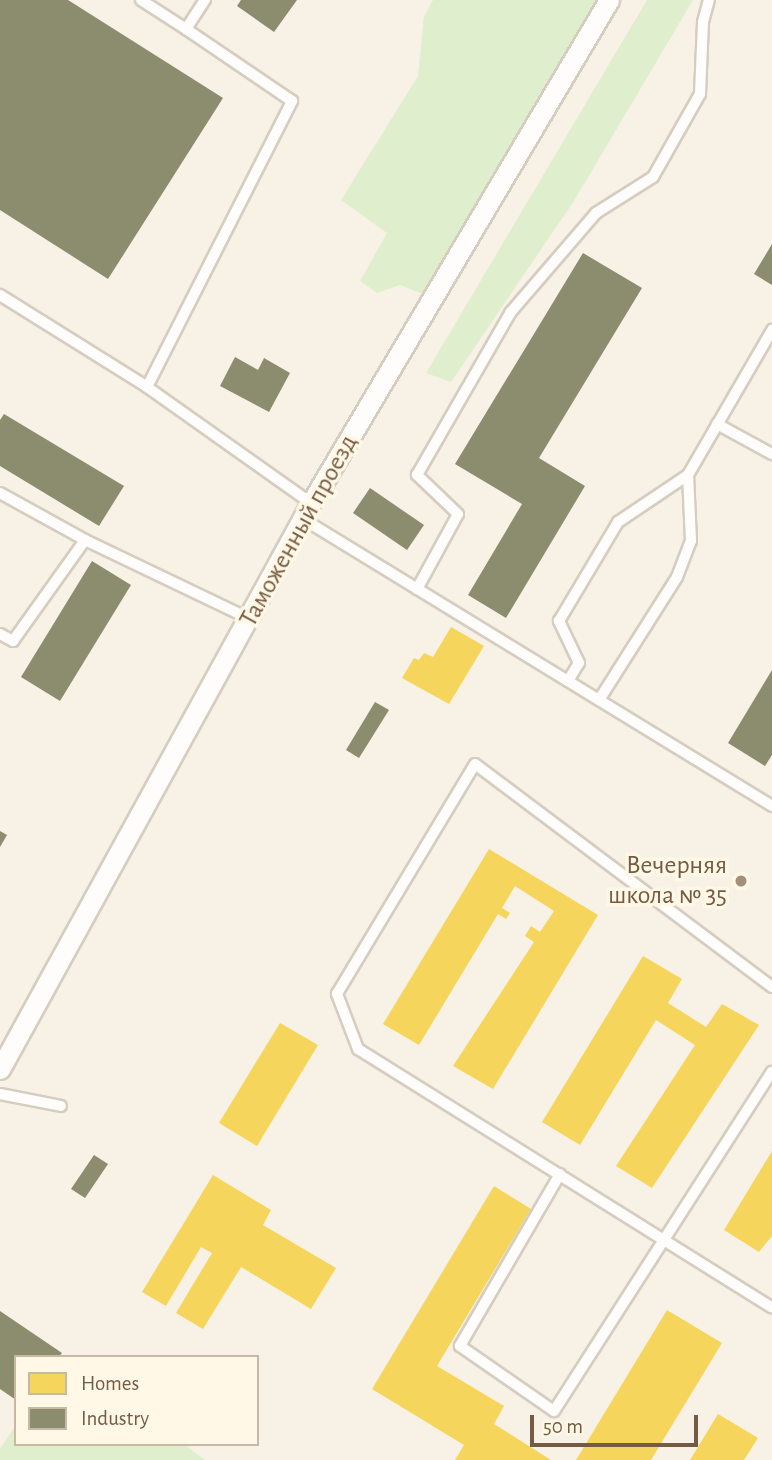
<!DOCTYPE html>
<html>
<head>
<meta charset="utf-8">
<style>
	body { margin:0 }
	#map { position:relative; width:772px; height:1460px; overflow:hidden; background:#f7f2e5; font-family:"Alegreya Sans",sans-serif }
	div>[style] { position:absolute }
	.green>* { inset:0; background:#dfefce }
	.homes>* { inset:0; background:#f6d55c }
	.industry>* { inset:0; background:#8c8c6e }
	.roads { filter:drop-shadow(2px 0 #d6cdc1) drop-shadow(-2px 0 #d6cdc1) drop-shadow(0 2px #d6cdc1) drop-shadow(0 -2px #d6cdc1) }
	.service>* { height:10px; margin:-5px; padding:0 5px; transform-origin:5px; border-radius:5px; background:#fefdfb }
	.minor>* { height:19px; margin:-9.5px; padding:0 9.5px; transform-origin:9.5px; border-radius:9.5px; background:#fefdfb }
	.dots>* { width:19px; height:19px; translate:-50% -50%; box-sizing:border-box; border:4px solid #fff8e6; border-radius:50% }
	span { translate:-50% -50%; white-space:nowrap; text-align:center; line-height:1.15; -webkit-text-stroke:7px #fff8e6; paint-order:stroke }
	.street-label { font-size:26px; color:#765b44 }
	.poi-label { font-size:26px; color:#765b44 }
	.right { translate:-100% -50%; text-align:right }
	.legend { position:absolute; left:14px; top:1355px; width:245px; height:91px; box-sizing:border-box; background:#fff8e6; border:2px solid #c8b9a5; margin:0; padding:9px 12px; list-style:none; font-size:21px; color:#765b44 }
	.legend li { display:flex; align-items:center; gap:14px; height:35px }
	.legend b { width:35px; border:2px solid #c8b9a5 }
	.scale { position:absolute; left:530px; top:1415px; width:168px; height:32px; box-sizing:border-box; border:4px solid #765b44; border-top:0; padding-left:9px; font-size:21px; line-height:24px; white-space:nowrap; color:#765b44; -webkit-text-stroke:5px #fff8e6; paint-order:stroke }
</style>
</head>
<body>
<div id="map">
	<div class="green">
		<div style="clip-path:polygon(433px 0,597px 0,425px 295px,400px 285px,377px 293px,360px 281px,387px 233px,341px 200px,418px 76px,424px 16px)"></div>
		<div style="clip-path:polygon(647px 0,693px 0,574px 201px,451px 382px,426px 373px)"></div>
		<div style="clip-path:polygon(16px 1425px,16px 1444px,184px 1444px,205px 1460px,0 1460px,0 1449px)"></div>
	</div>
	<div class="homes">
		<div style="clip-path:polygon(451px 627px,484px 646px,449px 704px,402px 678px,414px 658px,419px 660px,424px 653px,433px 657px)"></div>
		<div style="clip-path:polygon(489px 849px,598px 915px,493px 1089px,453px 1066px,534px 942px,525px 936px,531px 926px,540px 932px,554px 911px,515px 886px,502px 908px,510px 913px,506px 919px,498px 914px,419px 1045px,383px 1024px)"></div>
		<div style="clip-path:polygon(643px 956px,682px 979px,668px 1003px,706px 1027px,722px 1004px,759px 1025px,652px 1188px,616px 1166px,695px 1045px,656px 1020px,580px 1145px,542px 1122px)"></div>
		<div style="clip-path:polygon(280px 1023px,318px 1045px,257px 1146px,219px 1123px)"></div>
		<div style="clip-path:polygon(772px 1151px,772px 1236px,759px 1252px,724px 1230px)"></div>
		<div style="clip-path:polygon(213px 1175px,271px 1210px,263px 1225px,336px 1268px,311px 1309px,241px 1267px,203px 1329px,176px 1313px,212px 1253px,201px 1247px,166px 1306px,142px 1292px)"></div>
		<div style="clip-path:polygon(494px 1186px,531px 1209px,437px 1366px,504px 1406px,494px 1424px,551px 1460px,455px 1460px,464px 1445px,372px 1389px)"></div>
		<div style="clip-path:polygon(667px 1310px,722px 1343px,651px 1460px,576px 1460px)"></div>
		<div style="clip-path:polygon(718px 1414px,758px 1438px,744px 1460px,690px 1460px)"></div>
	</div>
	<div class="industry">
		<div style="clip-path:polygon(0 0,68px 0,223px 98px,108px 279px,0 210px)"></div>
		<div style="clip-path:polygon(241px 0,297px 0,274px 32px,237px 6px)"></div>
		<div style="clip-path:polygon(772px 244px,772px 285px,754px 274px)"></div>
		<div style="clip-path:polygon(583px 253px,642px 288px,539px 458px,585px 486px,506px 618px,468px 595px,522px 504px,455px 464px)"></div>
		<div style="clip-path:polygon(235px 357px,258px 370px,264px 358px,290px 373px,269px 412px,220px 386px)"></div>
		<div style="clip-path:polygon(4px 414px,124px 486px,99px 526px,0 466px,0 420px)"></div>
		<div style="clip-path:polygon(370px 488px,424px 525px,407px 550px,353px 513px)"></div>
		<div style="clip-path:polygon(92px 561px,131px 585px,60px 701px,21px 677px)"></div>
		<div style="clip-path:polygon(772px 670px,772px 755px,765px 766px,728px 743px)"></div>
		<div style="clip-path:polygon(375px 702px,389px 710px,359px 758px,346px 750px)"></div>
		<div style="clip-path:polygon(0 831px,7px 835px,0 847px)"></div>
		<div style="clip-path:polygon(94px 1155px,108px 1164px,85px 1198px,71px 1189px)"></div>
		<div style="clip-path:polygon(0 1311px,62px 1353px,59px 1357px,16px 1357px,16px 1400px,0 1389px)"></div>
	</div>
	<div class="roads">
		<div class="service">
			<div style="left:141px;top:0;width:54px;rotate:32.8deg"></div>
			<div style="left:0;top:295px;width:173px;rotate:32deg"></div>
			<div style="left:147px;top:387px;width:201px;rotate:35.3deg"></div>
			<div style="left:147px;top:387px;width:321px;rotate:-63.1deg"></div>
			<div style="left:292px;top:101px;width:128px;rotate:-145.8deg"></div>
			<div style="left:186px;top:29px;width:35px;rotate:-57deg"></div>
			<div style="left:717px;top:424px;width:63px;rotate:28.6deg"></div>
			<div style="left:0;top:493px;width:97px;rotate:28.9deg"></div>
			<div style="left:85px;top:540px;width:183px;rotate:25.6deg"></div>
			<div style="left:303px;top:519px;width:550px;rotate:31.46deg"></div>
			<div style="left:417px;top:589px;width:85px;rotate:-61.3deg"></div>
			<div style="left:458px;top:514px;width:57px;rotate:-136.4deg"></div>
			<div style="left:417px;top:475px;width:187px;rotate:-60.1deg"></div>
			<div style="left:510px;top:313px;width:132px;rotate:-49.3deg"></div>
			<div style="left:596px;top:213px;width:67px;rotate:-32.3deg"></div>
			<div style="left:653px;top:177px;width:95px;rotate:-60.5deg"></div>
			<div style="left:700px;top:94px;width:72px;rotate:-87.6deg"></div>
			<div style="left:703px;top:22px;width:23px;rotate:-75deg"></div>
			<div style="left:0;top:634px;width:15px;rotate:28deg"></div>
			<div style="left:13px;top:641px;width:124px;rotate:-54.5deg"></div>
			<div style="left:568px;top:681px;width:21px;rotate:-59deg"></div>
			<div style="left:579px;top:663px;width:47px;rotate:-115.5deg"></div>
			<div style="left:559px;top:621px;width:115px;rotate:-59.2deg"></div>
			<div style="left:618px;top:522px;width:84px;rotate:-33.9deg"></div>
			<div style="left:688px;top:475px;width:168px;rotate:-59.9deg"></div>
			<div style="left:599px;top:700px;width:146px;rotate:-57.6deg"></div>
			<div style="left:677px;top:577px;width:39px;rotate:-69deg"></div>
			<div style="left:691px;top:541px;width:66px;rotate:-92.6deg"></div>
			<div style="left:772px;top:987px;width:371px;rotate:-143.1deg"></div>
			<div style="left:475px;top:764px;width:268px;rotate:121deg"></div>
			<div style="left:337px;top:994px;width:59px;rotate:69.1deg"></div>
			<div style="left:358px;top:1049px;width:488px;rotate:32deg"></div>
			<div style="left:0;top:1094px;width:62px;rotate:11.1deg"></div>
			<div style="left:560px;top:1174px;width:199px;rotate:120.2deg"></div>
			<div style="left:460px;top:1346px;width:114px;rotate:34.7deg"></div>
			<div style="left:554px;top:1411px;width:403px;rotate:-57.3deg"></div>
		</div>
		<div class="minor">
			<div style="left:0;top:1069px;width:646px;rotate:-61.21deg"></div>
			<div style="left:311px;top:503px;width:585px;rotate:-59.36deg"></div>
		</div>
	</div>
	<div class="dots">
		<div style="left:741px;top:881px;background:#a3907c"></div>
	</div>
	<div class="street-label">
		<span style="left:299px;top:531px;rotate:-61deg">Таможенный проезд</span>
	</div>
	<div class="poi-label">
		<span class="right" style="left:727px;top:881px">Вечерняя<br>школа № 35</span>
	</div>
	<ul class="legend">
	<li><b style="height:19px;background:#f6d55c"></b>Homes</li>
	<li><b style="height:19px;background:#8c8c6e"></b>Industry</li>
	</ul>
	<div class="scale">50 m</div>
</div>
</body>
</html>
